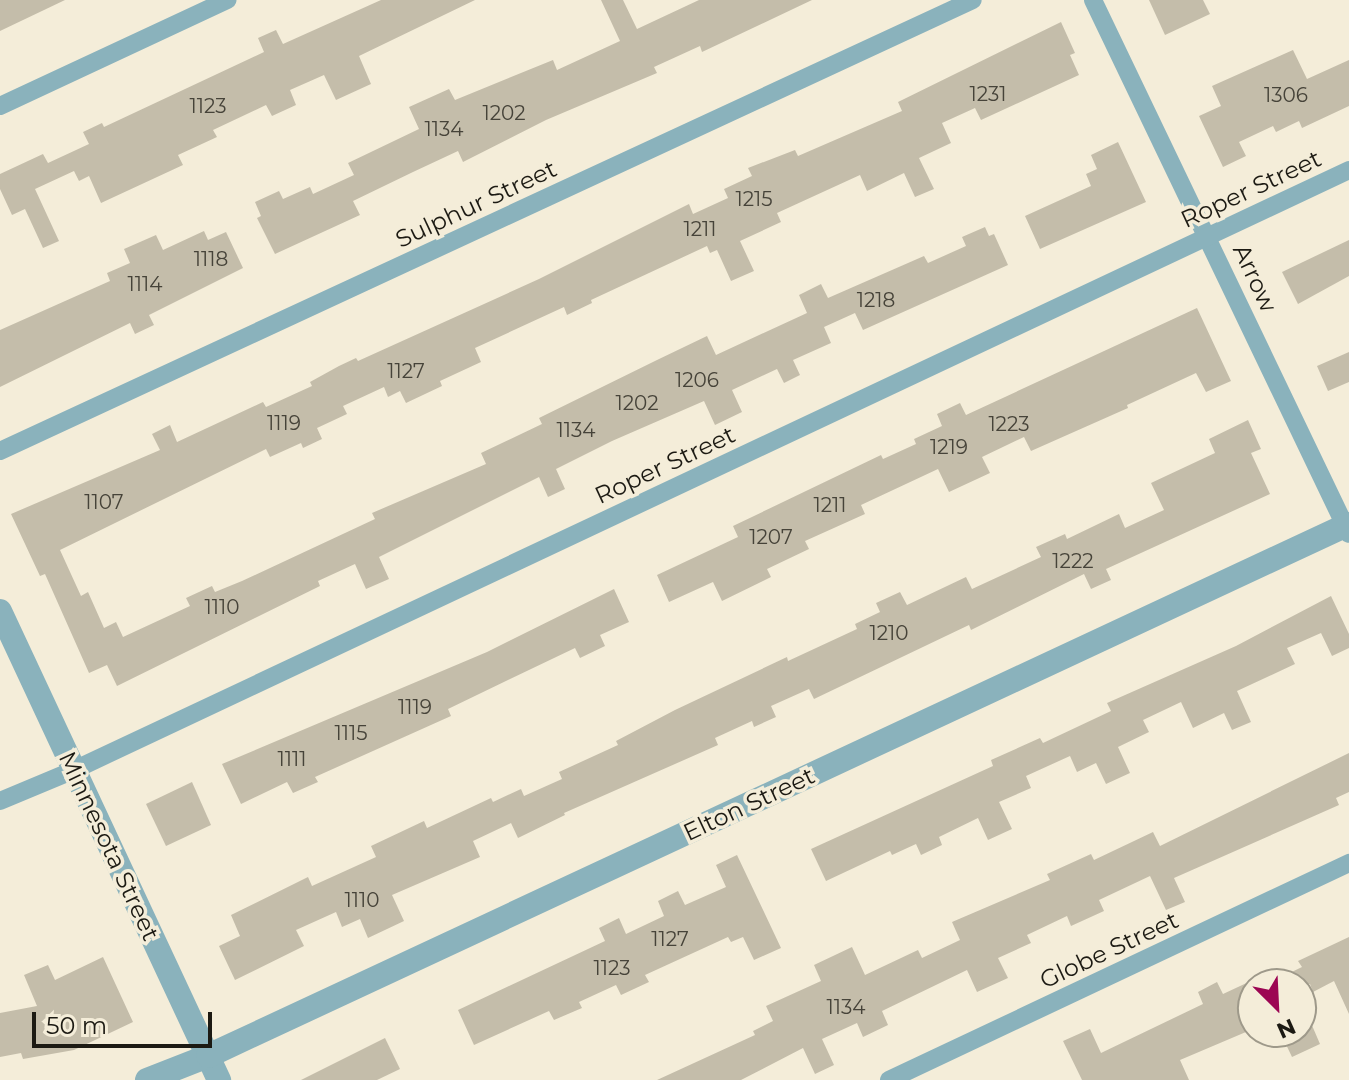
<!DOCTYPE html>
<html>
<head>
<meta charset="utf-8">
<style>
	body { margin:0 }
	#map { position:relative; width:1349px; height:1080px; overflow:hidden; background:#f4edd9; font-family:Montserrat,sans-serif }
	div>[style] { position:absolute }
	.building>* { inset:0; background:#c4bdaa }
	.minor>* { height:18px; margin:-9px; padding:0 9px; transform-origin:9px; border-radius:9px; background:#8ab2bc }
	.tertiary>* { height:24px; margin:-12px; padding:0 12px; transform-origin:12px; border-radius:12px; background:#8ab2bc }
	span { translate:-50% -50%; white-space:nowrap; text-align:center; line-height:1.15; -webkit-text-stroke:7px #f4edd9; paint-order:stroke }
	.number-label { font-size:20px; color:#464339 }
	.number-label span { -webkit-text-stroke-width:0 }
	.street-label { font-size:24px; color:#1c1a13 }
	.north { position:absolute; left:1237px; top:968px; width:80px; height:80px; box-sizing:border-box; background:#f4edd9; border:2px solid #9e998a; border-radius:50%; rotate:156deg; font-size:22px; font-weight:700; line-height:32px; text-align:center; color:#1c1a13 }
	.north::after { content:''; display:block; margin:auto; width:28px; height:36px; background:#9c0653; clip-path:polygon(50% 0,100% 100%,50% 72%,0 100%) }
	.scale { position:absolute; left:32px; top:1012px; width:180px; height:36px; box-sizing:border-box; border:4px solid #1c1a13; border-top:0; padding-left:10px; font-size:24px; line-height:28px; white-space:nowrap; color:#1c1a13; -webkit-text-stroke:6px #f4edd9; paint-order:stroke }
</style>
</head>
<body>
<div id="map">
	<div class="building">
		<div style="clip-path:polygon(0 0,65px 0,0 31px)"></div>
		<div style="clip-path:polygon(381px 0,475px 0,359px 56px,371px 84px,336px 100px,324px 75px,290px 90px,296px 105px,272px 116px,266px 105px,213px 130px,217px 137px,178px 155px,183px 165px,101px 203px,89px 176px,79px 181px,74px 171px,35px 189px,59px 241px,43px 248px,25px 209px,12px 215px,0 189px,0 174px,43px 154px,48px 163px,89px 144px,83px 132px,102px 123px,104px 127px,264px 52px,258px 38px,276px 30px,283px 44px)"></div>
		<div style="clip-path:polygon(601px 0,623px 0,637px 29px,699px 0,812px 0,702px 52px,700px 46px,654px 67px,657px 73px,546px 120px,463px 162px,458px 151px,413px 172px,353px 201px,360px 215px,275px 254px,257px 218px,261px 216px,255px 202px,279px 191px,283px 199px,310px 187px,313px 194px,354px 175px,348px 163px,419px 129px,409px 107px,449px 89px,455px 100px,553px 60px,557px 70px,620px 41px)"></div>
		<div style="clip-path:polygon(1149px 0,1203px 0,1210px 14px,1165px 35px)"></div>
		<div style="clip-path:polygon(1061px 22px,1075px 53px,1070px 55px,1079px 75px,981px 120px,975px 108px,942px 123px,951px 143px,919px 158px,934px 189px,915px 197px,904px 173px,867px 191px,860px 175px,777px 213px,781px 222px,740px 241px,754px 271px,731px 281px,717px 250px,710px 253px,707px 246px,591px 300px,592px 303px,567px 315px,564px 307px,475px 348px,481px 362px,440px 381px,442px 386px,406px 403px,400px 391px,388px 397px,384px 387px,343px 406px,347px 414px,317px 428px,322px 439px,303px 448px,301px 443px,270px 457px,266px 449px,60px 550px,81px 596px,88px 592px,104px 628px,116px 622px,123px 637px,190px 606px,186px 598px,212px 586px,215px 592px,242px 581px,375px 519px,372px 513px,486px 464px,481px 453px,542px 424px,539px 418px,657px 360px,707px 336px,716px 355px,807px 313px,799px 295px,821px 284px,828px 298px,924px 256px,928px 263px,966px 246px,962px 237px,985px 227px,989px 236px,994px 234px,1008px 265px,863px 330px,855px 313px,824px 327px,831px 343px,793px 360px,800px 375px,784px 383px,777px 369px,732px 390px,742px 412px,715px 425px,704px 401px,612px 441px,556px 469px,565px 489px,548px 497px,539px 477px,379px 557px,389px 579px,366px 589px,355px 564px,318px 581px,320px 586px,117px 686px,107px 665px,89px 673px,45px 574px,40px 576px,11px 514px,160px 450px,152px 434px,170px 425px,177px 442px,263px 402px,266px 407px,312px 386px,310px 382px,339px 366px,356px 358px,358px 361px,539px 279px,689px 204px,693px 214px,728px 198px,724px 189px,752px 176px,748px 168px,795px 150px,798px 156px,902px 111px,898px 102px)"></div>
		<div style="clip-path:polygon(1293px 50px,1307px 79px,1349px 60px,1349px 106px,1302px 128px,1299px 121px,1276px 132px,1273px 126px,1239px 142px,1246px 156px,1223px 167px,1199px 116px,1221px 106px,1212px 86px)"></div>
		<div style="clip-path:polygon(1118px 142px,1146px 202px,1040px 249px,1025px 216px,1091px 186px,1086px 174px,1097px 169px,1091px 155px)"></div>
		<div style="clip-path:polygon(204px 231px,208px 240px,226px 232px,243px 268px,149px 315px,154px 325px,135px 334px,130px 323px,0 387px,0 330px,110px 281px,107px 273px,130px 263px,124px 249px,156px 235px,163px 250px)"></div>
		<div style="clip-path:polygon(1349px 240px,1349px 276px,1298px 304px,1282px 272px)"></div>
		<div style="clip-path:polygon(1197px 308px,1231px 381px,1206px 392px,1196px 373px,1127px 405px,1128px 408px,1031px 451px,1024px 437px,982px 457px,990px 473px,949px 492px,938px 469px,861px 505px,865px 514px,805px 541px,809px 549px,767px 569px,771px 577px,722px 601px,713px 582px,669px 602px,657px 575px,738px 537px,733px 526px,881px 455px,883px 459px,916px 444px,914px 439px,942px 426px,937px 414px,960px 403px,966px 415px)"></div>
		<div style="clip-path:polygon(1349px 352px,1349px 382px,1328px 391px,1317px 366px)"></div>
		<div style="clip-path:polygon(1248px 420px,1261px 449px,1251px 453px,1270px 494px,1106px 569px,1111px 580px,1091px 589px,1084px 574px,971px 630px,969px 625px,814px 699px,809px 689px,771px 706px,776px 717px,754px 727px,752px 721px,715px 738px,718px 745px,564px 813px,565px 815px,518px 838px,511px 823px,473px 841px,480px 857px,392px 895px,404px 921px,368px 938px,360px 919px,342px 927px,336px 912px,296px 930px,304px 946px,235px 980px,219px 946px,240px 936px,231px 915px,308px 877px,312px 886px,376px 857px,371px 846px,424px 821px,427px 828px,491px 798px,493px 802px,521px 789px,524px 796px,562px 779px,559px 772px,618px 745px,616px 741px,675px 710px,787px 657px,788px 661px,857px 629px,855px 624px,880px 612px,876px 603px,900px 592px,907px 605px,966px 577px,972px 589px,1041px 557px,1036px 547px,1065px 534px,1067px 539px,1119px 514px,1125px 528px,1164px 510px,1151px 483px,1215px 453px,1209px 439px)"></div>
		<div style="clip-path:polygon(614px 589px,629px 622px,600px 635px,605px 646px,580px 658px,575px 648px,508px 680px,448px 709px,451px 716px,315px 777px,318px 782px,293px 793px,287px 782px,241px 804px,222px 764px,487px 652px)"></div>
		<div style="clip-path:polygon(1331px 596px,1349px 634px,1349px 648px,1332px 656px,1321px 633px,1287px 648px,1295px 664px,1237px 691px,1251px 722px,1232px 730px,1224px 713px,1193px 728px,1181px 702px,1143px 720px,1149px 732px,1118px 747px,1130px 773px,1106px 784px,1096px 763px,1077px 772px,1070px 756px,1026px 776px,1031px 788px,999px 802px,1012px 829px,988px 840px,978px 818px,939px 837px,942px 845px,921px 855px,916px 844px,892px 855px,890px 851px,826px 881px,811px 849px,993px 766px,991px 760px,1040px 738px,1043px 743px,1111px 711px,1107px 703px,1236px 646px)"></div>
		<div style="clip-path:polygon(1349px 753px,1349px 792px,1336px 798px,1339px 805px,1174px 878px,1185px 902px,1166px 910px,1150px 876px,1099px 900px,1104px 911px,1071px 926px,1067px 916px,1027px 935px,1031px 943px,998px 958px,1008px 978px,977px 992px,967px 970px,882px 1011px,888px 1025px,863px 1037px,857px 1023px,822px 1039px,834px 1065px,815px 1074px,803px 1048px,741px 1080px,657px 1080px,755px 1035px,753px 1031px,773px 1021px,766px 1006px,821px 981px,814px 965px,852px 947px,865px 975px,918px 950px,922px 958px,960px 940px,952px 922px,1050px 880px,1047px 874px,1091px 854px,1094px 860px,1153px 832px,1160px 846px)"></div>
		<div style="clip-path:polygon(192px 782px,211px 825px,166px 846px,146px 804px)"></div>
		<div style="clip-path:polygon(737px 855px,781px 948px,754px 960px,743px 937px,731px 942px,728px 937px,645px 975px,649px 982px,621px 995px,616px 985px,579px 1002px,582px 1008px,554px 1020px,549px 1011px,474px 1045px,458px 1010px,605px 941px,599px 928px,619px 918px,626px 934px,664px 916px,658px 901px,678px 891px,685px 905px,726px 887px,716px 865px)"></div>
		<div style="clip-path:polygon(1349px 937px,1349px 1014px,1334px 981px,1313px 992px,1310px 984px,1267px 984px,1302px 967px,1298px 961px)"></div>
		<div style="clip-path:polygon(103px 957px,133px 1022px,74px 1050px,23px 1059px,21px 1053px,0 1057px,0 1013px,37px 1006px,24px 975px,48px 965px,55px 980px)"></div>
		<div style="clip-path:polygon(1253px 980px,1253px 1029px,1180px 1060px,1189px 1080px,1082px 1080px,1063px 1041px,1090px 1029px,1101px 1053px,1203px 1004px,1198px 992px,1217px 982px,1223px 994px)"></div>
		<div style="clip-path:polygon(1311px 1023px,1320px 1044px,1292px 1057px,1282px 1036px,1301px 1032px,1301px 1027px)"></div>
		<div style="clip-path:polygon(385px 1038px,400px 1069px,377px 1080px,301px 1080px)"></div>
	</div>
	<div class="minor">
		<div style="left:1093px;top:0;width:592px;rotate:64.39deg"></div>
		<div style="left:0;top:106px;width:251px;rotate:-25deg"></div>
		<div style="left:0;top:451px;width:1072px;rotate:-24.87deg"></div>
		<div style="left:0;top:801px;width:80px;rotate:-22.7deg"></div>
		<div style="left:74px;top:770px;width:1409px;rotate:-25.2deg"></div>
		<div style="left:889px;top:1080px;width:509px;rotate:-25.26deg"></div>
	</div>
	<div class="tertiary">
		<div style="left:0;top:611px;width:518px;rotate:64.97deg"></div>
		<div style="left:147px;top:1080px;width:66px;rotate:-21.5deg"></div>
		<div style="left:208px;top:1056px;width:1259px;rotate:-25deg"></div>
	</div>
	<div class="number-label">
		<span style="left:988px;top:94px">1231</span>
		<span style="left:1286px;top:95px">1306</span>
		<span style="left:208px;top:106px">1123</span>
		<span style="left:504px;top:113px">1202</span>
		<span style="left:444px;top:129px">1134</span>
		<span style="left:754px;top:199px">1215</span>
		<span style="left:700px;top:229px">1211</span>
		<span style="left:211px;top:259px">1118</span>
		<span style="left:145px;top:284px">1114</span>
		<span style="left:876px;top:300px">1218</span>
		<span style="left:406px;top:371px">1127</span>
		<span style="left:697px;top:380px">1206</span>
		<span style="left:637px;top:403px">1202</span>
		<span style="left:284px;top:423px">1119</span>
		<span style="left:1009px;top:424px">1223</span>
		<span style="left:576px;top:430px">1134</span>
		<span style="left:949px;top:447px">1219</span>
		<span style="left:104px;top:502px">1107</span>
		<span style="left:830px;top:505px">1211</span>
		<span style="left:771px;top:537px">1207</span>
		<span style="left:1073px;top:561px">1222</span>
		<span style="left:222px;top:607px">1110</span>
		<span style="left:889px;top:633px">1210</span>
		<span style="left:415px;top:707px">1119</span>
		<span style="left:351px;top:733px">1115</span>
		<span style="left:292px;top:759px">1111</span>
		<span style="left:362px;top:900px">1110</span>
		<span style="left:670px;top:939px">1127</span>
		<span style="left:612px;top:968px">1123</span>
		<span style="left:846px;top:1007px">1134</span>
	</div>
	<div class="street-label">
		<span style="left:1251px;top:189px;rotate:-25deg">Roper Street</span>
		<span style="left:476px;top:204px;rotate:-25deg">Sulphur Street</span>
		<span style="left:1255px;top:278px;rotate:65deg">Arrow</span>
		<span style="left:665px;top:465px;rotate:-25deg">Roper Street</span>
		<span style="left:749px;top:804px;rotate:-25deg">Elton Street</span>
		<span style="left:109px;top:846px;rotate:65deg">Minnesota Street</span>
		<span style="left:1109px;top:950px;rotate:-25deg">Globe Street</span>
	</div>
	<div class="north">N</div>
	<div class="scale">50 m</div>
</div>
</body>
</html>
